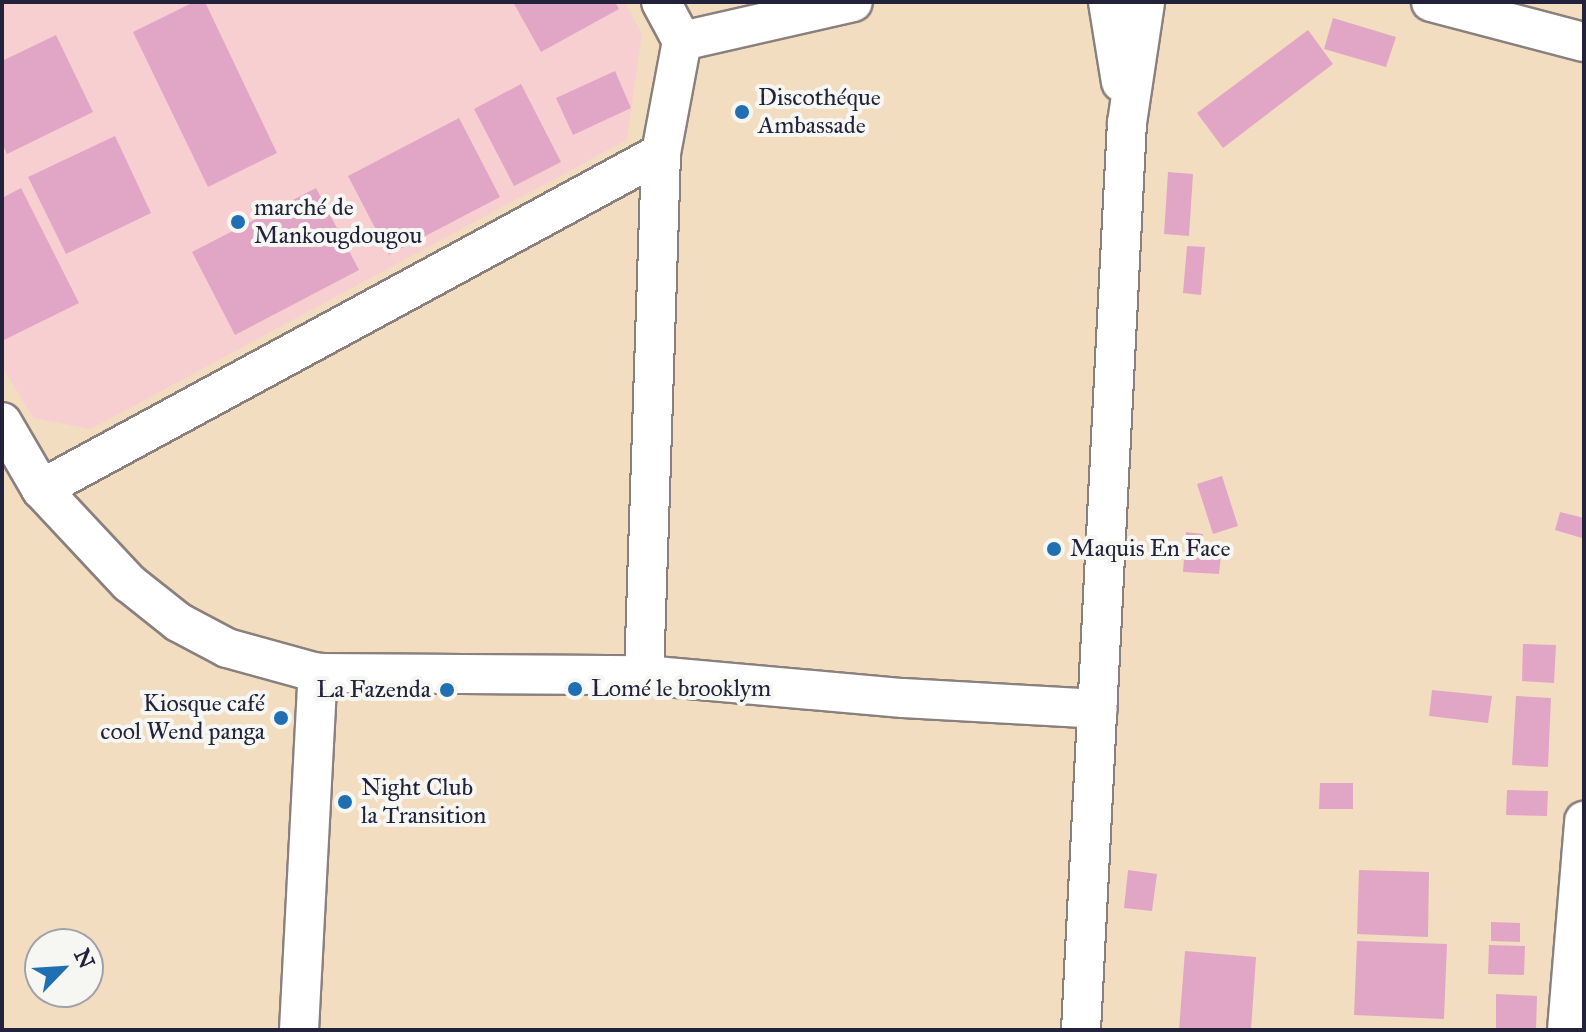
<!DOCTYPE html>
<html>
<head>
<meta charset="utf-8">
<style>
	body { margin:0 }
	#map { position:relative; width:1586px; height:1032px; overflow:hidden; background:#f3ddc1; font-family:"IM FELL Great Primer",serif }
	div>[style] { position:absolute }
	.built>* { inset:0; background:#f7cfd1 }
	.building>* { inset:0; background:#e1a6c6 }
	.roads { filter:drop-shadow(2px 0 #8a807e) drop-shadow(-2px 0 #8a807e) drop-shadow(0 2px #8a807e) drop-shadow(0 -2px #8a807e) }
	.minor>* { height:38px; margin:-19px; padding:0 19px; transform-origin:19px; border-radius:19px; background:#fff }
	.dots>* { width:22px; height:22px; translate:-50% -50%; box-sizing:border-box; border:4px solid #f6f6f2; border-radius:50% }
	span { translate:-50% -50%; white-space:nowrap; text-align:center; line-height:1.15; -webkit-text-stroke:8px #f6f6f2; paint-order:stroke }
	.poi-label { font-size:24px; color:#22223b }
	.left { translate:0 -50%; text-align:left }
	.right { translate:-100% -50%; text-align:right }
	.frame { position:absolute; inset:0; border:4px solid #22223b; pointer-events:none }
	.north { position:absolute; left:24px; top:928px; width:80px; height:80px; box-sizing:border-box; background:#f6f6f2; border:2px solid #a1a1a9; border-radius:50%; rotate:65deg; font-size:22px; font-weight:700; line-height:32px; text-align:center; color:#22223b }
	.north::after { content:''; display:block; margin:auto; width:28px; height:36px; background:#1f6fb2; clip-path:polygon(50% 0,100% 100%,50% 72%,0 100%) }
</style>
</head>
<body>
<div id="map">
	<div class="built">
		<div style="clip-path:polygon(2px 2px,625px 2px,642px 34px,627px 140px,91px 429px,33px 418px,2px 366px)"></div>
	</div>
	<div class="building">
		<div style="clip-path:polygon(194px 2px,205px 2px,277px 153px,208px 187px,133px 32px)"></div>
		<div style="clip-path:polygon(513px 2px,615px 2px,619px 9px,541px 52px)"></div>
		<div style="clip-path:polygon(1333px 18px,1396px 37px,1386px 67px,1324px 49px)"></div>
		<div style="clip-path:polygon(1308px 30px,1333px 64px,1223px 148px,1197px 113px)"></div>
		<div style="clip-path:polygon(56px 35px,93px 112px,7px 154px,2px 143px,2px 61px)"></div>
		<div style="clip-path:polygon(615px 71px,631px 108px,573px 135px,556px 98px)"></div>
		<div style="clip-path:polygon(521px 84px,561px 162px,514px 186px,474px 109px)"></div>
		<div style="clip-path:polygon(459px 118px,500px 197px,389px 255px,348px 176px)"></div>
		<div style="clip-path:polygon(115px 136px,151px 213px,66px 254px,28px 177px)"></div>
		<div style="clip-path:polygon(1168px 172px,1193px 174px,1189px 236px,1164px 234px)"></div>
		<div style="clip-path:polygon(21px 188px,79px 303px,2px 341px,2px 198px)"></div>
		<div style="clip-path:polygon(316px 188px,359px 270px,235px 335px,192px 252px)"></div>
		<div style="clip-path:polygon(1187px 246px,1205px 247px,1201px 295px,1183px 293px)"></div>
		<div style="clip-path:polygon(1222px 476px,1238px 526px,1213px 534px,1197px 484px)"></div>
		<div style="clip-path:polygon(1560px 512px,1584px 518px,1582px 538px,1555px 530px)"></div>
		<div style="clip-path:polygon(1186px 532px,1203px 534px,1202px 544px,1222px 546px,1219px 574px,1183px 572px)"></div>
		<div style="clip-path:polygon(1523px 644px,1556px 645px,1554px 683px,1522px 681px)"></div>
		<div style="clip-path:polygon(1432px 690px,1492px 696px,1488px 723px,1429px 716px)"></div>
		<div style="clip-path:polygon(1516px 696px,1551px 698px,1548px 767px,1512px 765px)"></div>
		<div style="clip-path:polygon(1320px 783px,1353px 783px,1353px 809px,1319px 809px)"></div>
		<div style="clip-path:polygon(1507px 790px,1548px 791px,1547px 816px,1506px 815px)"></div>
		<div style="clip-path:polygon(1128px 870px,1157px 874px,1152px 911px,1124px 908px)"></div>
		<div style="clip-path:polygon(1359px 870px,1429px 872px,1428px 937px,1357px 934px)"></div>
		<div style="clip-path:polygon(1491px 922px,1520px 923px,1520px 942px,1491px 941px)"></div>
		<div style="clip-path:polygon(1357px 941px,1447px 944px,1444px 1019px,1354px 1015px)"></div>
		<div style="clip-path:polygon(1489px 945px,1525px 946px,1524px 975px,1488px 974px)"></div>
		<div style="clip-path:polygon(1185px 951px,1256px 957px,1251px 1030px,1179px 1030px)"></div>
		<div style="clip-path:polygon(1496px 994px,1537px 996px,1536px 1030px,1496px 1030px)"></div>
	</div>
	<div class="roads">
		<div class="minor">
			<div style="left:1108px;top:2px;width:81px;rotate:80.8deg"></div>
			<div style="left:1431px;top:2px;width:158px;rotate:14.7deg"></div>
			<div style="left:682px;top:41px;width:175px;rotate:-12.8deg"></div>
			<div style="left:2px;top:422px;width:78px;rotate:59.8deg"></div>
			<div style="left:41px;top:489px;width:129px;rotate:46.9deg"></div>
			<div style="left:129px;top:583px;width:63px;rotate:38.5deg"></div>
			<div style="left:178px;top:622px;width:55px;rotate:28deg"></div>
			<div style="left:227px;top:648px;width:94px;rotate:15.4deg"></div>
			<div style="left:318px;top:673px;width:326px;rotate:0.4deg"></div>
			<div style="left:644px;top:675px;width:260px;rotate:5.1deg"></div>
			<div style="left:903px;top:698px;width:195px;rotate:3.2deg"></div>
			<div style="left:41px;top:489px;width:705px;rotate:-28.45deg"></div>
			<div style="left:644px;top:675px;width:522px;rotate:-88.13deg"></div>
			<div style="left:661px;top:153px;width:114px;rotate:-79.4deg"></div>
			<div style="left:682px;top:41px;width:44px;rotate:-118.3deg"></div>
			<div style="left:299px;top:1030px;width:358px;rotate:-87deg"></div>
			<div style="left:1081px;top:1030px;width:908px;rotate:-87.1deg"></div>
			<div style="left:1127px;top:123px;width:122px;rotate:-81.5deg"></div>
			<div style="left:1567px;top:1030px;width:210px;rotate:-85.3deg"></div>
		</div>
	</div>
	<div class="dots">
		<div style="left:742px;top:112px;background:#1f6fb2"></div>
		<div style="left:238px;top:222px;background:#1f6fb2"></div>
		<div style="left:1054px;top:549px;background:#1f6fb2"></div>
		<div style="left:575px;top:689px;background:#1f6fb2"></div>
		<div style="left:447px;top:690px;background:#1f6fb2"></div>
		<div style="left:281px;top:718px;background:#1f6fb2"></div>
		<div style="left:345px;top:802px;background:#1f6fb2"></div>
	</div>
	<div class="poi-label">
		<span class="left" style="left:758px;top:112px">Discothéque<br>Ambassade</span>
		<span class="left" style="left:254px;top:222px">marché de<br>Mankougdougou</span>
		<span class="left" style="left:1070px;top:549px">Maquis En Face</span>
		<span class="left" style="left:591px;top:689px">Lomé le brooklym</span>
		<span class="right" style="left:431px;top:690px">La Fazenda</span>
		<span class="right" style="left:265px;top:718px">Kiosque café<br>cool Wend panga</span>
		<span class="left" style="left:361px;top:802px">Night Club<br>la Transition</span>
	</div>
	<div class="frame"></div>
	<div class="north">N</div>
</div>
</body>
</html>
